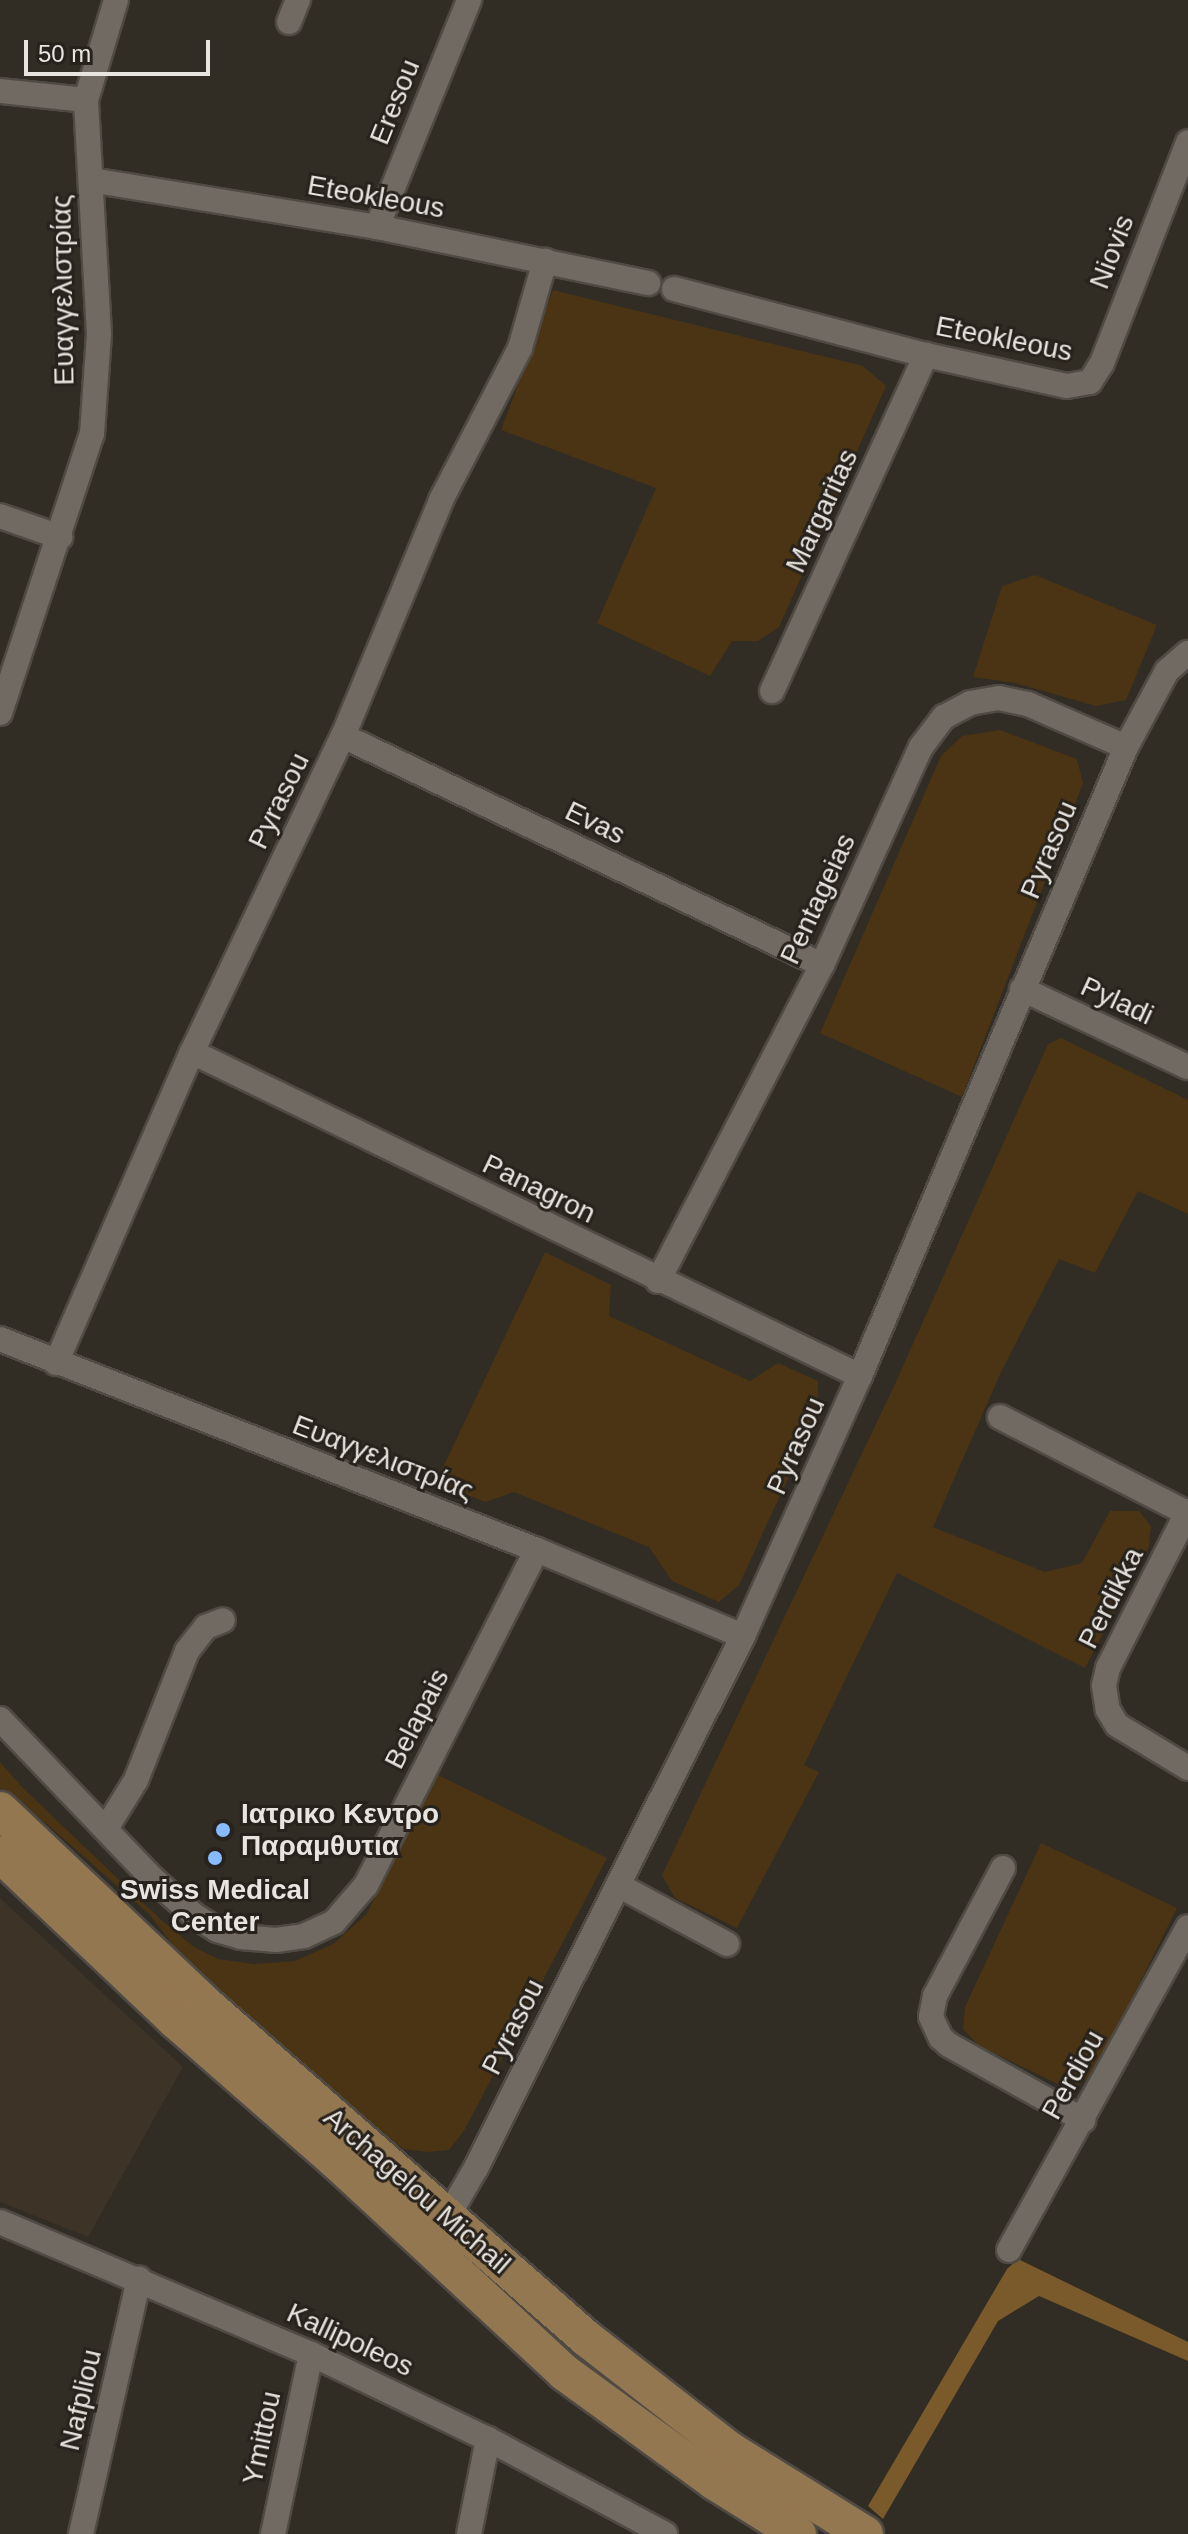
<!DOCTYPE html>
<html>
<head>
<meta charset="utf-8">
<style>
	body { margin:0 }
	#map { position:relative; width:1188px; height:2534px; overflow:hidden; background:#312c24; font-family:Arial,sans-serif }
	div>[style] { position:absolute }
	.built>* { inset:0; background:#3d3327 }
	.green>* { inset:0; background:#4a3414 }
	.forest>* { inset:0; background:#7a5a2a }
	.roads { filter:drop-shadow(2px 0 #4f4a44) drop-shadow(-2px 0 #4f4a44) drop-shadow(0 2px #4f4a44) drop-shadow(0 -2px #4f4a44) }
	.minor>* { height:24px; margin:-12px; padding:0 12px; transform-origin:12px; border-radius:12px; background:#716a62 }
	.primary>* { height:36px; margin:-18px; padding:0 18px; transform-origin:18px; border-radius:18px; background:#937751 }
	.dots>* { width:22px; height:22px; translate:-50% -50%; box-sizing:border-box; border:4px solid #27221b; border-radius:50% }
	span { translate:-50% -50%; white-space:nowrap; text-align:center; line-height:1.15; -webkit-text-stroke:6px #27221b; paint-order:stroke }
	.street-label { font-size:28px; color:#e8e5e0 }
	.poi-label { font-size:28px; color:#e8e5e0; font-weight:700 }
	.left { translate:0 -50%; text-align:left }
	.scale { position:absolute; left:24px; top:40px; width:186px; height:36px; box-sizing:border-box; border:4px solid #e8e5e0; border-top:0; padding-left:10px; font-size:24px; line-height:28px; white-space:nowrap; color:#e8e5e0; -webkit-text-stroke:6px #27221b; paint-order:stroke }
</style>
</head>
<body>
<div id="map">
	<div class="built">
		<div style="clip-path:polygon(0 1898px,183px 2067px,88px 2237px,0 2202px)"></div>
	</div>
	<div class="green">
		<div style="clip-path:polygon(553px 290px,863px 366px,886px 386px,779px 627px,758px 641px,732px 641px,710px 676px,597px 623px,656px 488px,501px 430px)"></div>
		<div style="clip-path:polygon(1035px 575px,1157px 625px,1126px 700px,1096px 706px,1015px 683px,973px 677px,1002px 586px)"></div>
		<div style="clip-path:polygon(1000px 730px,1077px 759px,1083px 783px,962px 1097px,820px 1033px,941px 756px,962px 736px)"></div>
		<div style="clip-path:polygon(1061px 1038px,1188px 1100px,1188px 1214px,1138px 1191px,1095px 1273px,1059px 1259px,1001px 1372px,933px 1527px,1045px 1572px,1082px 1563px,1110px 1511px,1139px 1511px,1151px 1526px,1149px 1546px,1085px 1668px,897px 1573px,804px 1765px,819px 1772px,737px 1928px,675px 1898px,662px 1875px,894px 1386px,1048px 1044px)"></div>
		<div style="clip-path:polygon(545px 1252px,611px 1285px,609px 1316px,750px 1381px,778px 1363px,818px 1381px,818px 1413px,739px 1585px,719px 1602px,672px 1581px,649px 1547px,514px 1492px,485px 1502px,436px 1482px)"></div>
		<div style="clip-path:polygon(0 1762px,23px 1788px,159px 1918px,194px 1947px,218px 1959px,254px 1964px,295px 1961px,333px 1944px,366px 1915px,436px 1774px,607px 1858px,464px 2131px,449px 2150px,427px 2152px,403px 2149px,263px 2032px,179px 1953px,149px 1914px,48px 1825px,5px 1793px,0 1788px)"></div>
		<div style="clip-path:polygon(1041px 1843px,1177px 1908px,1096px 2071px,1080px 2084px,1062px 2086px,979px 2046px,963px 2029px,965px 2007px)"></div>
	</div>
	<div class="forest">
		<div style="clip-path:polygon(1018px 2259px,1188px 2342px,1188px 2361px,1039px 2296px,998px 2321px,883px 2519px,868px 2506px,1007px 2269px)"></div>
	</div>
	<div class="roads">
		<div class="minor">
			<div style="left:289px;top:22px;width:24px;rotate:-68deg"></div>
			<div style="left:0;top:91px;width:86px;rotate:6deg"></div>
			<div style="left:91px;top:180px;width:290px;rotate:9.3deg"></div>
			<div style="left:377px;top:227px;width:277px;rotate:11.7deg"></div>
			<div style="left:377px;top:227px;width:245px;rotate:-67.9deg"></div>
			<div style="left:674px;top:289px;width:260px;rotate:14.7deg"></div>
			<div style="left:926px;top:355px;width:144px;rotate:12.4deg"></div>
			<div style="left:1067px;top:386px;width:23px;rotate:-10deg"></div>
			<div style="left:1090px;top:382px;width:22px;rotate:-58deg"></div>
			<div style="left:1102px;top:363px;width:237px;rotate:-68.7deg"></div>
			<div style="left:0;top:516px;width:64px;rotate:19.3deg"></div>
			<div style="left:772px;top:691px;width:370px;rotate:-65.4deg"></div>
			<div style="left:0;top:713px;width:294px;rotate:-71.8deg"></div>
			<div style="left:92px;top:434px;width:100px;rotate:-86deg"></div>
			<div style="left:99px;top:334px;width:234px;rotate:-93.2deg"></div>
			<div style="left:86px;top:100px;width:104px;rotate:-73.3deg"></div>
			<div style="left:343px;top:736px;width:531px;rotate:25.55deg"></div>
			<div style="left:1022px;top:989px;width:183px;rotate:25.2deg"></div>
			<div style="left:192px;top:1052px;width:742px;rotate:25.87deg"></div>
			<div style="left:658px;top:1281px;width:356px;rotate:-62.6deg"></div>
			<div style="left:822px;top:965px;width:239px;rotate:-65.6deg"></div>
			<div style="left:921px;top:747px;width:38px;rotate:-53deg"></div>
			<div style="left:944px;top:717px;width:30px;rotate:-28deg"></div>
			<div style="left:970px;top:703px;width:29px;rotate:-10deg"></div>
			<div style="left:999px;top:698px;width:30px;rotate:12deg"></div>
			<div style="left:1028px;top:704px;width:107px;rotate:23.7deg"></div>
			<div style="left:0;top:1339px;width:577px;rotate:21.45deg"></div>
			<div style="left:537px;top:1550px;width:223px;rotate:22.7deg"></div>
			<div style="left:56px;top:1363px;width:339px;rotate:-66.4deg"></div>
			<div style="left:192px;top:1052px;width:350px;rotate:-64.5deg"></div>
			<div style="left:343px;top:736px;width:256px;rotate:-67.4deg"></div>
			<div style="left:441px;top:500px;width:171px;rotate:-62.5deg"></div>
			<div style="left:520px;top:348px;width:91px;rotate:-74deg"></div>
			<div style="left:1000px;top:1417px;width:210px;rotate:27.2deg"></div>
			<div style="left:1188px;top:1511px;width:176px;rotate:117deg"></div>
			<div style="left:1108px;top:1668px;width:18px;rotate:103deg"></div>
			<div style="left:1104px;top:1686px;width:24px;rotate:81deg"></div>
			<div style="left:1108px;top:1710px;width:17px;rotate:59deg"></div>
			<div style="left:1117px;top:1725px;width:83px;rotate:31.2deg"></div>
			<div style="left:0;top:1719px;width:220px;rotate:46.3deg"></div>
			<div style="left:152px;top:1878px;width:57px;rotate:41.5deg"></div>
			<div style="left:195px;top:1916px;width:26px;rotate:32deg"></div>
			<div style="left:217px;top:1930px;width:25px;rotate:16deg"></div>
			<div style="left:241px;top:1937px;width:35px;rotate:5deg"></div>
			<div style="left:276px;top:1940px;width:28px;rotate:-8deg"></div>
			<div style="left:304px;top:1936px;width:33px;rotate:-25deg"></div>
			<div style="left:334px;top:1922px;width:49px;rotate:-49.1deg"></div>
			<div style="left:366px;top:1885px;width:376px;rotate:-63deg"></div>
			<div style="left:107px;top:1827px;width:55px;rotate:-58.3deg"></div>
			<div style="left:136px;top:1780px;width:139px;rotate:-68.4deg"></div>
			<div style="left:187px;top:1651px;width:31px;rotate:-52deg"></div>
			<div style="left:206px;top:1627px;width:18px;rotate:-22deg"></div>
			<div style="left:1003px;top:1868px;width:145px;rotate:118deg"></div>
			<div style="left:935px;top:1996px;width:21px;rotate:101deg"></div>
			<div style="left:931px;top:2017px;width:23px;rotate:65deg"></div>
			<div style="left:941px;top:2038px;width:11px;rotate:41deg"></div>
			<div style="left:949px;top:2045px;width:154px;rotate:29.2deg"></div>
			<div style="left:618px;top:1885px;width:124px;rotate:28.4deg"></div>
			<div style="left:0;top:2222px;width:338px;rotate:23deg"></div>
			<div style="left:311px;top:2354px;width:196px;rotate:25.7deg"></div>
			<div style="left:488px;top:2439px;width:201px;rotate:28.2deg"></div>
			<div style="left:440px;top:2230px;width:72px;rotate:-59.9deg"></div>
			<div style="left:476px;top:2168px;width:595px;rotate:-63.35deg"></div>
			<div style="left:743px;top:1636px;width:285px;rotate:-65.8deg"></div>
			<div style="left:860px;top:1376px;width:683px;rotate:-67.08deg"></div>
			<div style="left:1126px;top:747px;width:86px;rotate:-61.7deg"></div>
			<div style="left:1167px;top:671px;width:28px;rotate:-41deg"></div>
			<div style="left:1009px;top:2250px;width:369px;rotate:-61deg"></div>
			<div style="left:81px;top:2534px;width:262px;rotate:-77.2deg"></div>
			<div style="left:273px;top:2534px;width:184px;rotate:-78.1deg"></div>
			<div style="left:469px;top:2534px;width:97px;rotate:-78.7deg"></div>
		</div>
		<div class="primary">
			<div style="left:0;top:1810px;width:281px;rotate:43.4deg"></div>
			<div style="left:204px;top:2003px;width:508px;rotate:41.25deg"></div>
			<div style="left:586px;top:2338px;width:182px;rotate:37.9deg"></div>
			<div style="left:730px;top:2450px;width:159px;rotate:31.9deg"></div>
			<div style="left:0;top:1854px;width:241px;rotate:43.5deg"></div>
			<div style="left:175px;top:2020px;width:213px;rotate:41.2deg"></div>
			<div style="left:335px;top:2160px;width:313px;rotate:42.8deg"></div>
			<div style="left:565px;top:2373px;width:185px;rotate:36deg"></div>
			<div style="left:715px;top:2482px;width:98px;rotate:32.1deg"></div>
		</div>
	</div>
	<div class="dots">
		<div style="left:223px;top:1830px;background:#87bbfb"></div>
		<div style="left:215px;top:1858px;background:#87bbfb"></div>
	</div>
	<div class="street-label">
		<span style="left:395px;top:102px;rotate:-68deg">Eresou</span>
		<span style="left:376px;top:197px;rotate:10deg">Eteokleous</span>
		<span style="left:1112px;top:252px;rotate:-69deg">Niovis</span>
		<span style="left:63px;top:290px;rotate:-91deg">Ευαγγελιστρίας</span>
		<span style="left:1004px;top:339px;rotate:11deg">Eteokleous</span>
		<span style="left:822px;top:511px;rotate:-65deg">Margaritas</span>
		<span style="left:279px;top:801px;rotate:-64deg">Pyrasou</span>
		<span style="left:595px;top:823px;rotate:26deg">Evas</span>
		<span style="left:1049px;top:850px;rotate:-67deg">Pyrasou</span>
		<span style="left:818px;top:899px;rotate:-65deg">Pentageias</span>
		<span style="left:1117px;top:1001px;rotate:25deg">Pyladi</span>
		<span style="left:539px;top:1189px;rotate:26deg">Panagron</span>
		<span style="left:796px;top:1446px;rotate:-66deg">Pyrasou</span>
		<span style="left:383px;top:1458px;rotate:21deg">Ευαγγελιστρίας</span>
		<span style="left:1111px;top:1598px;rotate:-63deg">Perdikka</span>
		<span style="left:417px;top:1719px;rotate:-63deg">Belapais</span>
		<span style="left:513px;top:2027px;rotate:-63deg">Pyrasou</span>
		<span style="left:1073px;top:2075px;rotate:-61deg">Perdiou</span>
		<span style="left:417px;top:2191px;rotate:41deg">Archagelou Michail</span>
		<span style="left:350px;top:2340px;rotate:25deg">Kallipoleos</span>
		<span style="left:81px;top:2400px;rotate:-77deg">Nafpliou</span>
		<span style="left:262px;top:2438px;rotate:-78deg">Ymittou</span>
	</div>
	<div class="poi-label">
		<span class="left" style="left:241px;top:1830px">Ιατρικο Κεντρο<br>Παραμθυτια</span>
		<span style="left:215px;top:1906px">Swiss Medical<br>Center</span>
	</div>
	<div class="scale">50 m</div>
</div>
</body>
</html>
